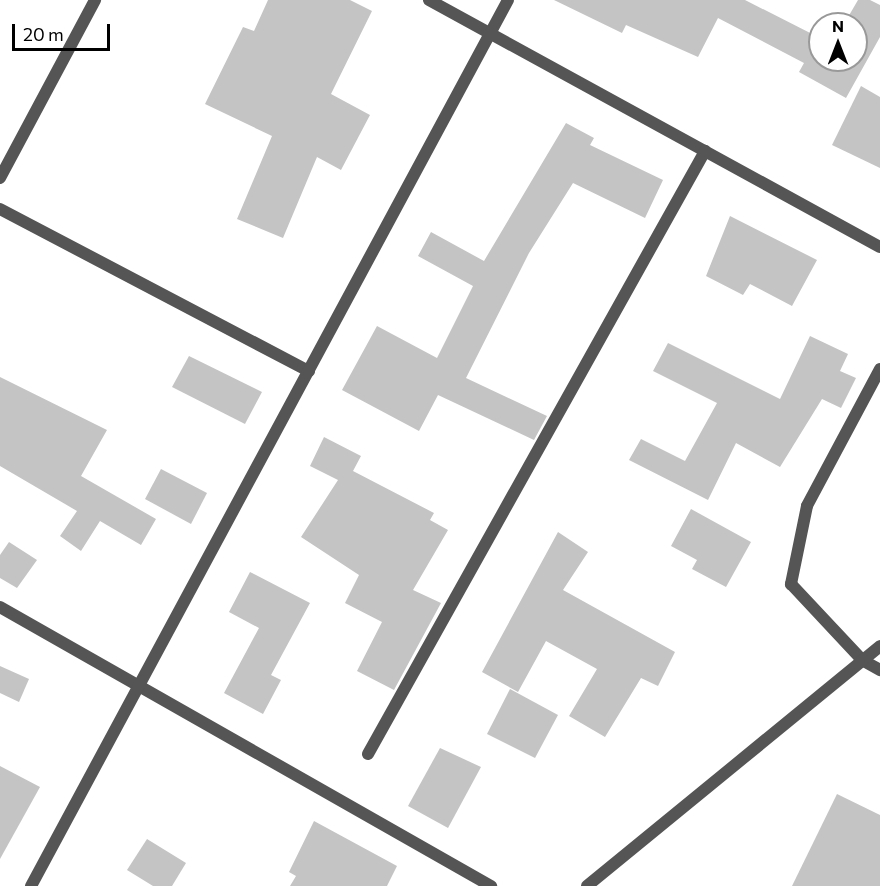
<!DOCTYPE html>
<html>
<head>
<meta charset="utf-8">
<style>
	body { margin:0 }
	#map { position:relative; width:880px; height:886px; overflow:hidden; background:#fff; font-family:Commissioner,sans-serif }
	div>[style] { position:absolute }
	.building>* { inset:0; background:#c4c4c4 }
	.minor>* { height:12px; margin:-6px; padding:0 6px; transform-origin:6px; border-radius:6px; background:#555 }
	span { translate:-50% -50%; white-space:nowrap; text-align:center; line-height:1.15; -webkit-text-stroke:4.5px #fff; paint-order:stroke }
	.north { position:absolute; left:808px; top:12px; width:60px; height:60px; box-sizing:border-box; background:#fff; border:2px solid #999; border-radius:50%; rotate:0deg; font-size:16px; font-weight:700; line-height:24px; text-align:center; color:#000 }
	.north::after { content:''; display:block; margin:auto; width:21px; height:27px; background:#000; clip-path:polygon(50% 0,100% 100%,50% 72%,0 100%) }
	.scale { position:absolute; left:12px; top:24px; width:98px; height:27px; box-sizing:border-box; border:3px solid #000; border-top:0; padding-left:8px; font-size:18px; line-height:21px; white-space:nowrap; color:#000; -webkit-text-stroke:4px #fff; paint-order:stroke }
</style>
</head>
<body>
<div id="map">
	<div class="building">
		<div style="clip-path:polygon(268px 0,350px 0,372px 11px,331px 94px,370px 115px,341px 170px,317px 157px,283px 238px,237px 219px,272px 136px,205px 104px,243px 27px,254px 31px)"></div>
		<div style="clip-path:polygon(554px 0,745px 0,820px 38px,820px 60px,856px 60px,856px 24px,844px 24px,858px 0,870px 0,880px 5px,880px 37px,846px 98px,799px 72px,804px 63px,718px 18px,698px 57px,626px 25px,622px 33px)"></div>
		<div style="clip-path:polygon(861px 86px,880px 97px,880px 168px,832px 145px)"></div>
		<div style="clip-path:polygon(566px 123px,594px 138px,590px 145px,663px 180px,645px 218px,573px 183px,529px 253px,466px 378px,547px 416px,534px 440px,438px 395px,419px 431px,342px 390px,377px 326px,437px 358px,473px 286px,418px 256px,431px 232px,484px 261px)"></div>
		<div style="clip-path:polygon(730px 216px,817px 260px,792px 306px,750px 284px,743px 295px,706px 276px)"></div>
		<div style="clip-path:polygon(810px 336px,848px 354px,840px 371px,856px 378px,841px 408px,822px 399px,780px 467px,736px 443px,708px 500px,629px 460px,641px 439px,685px 461px,717px 403px,653px 371px,668px 343px,780px 399px)"></div>
		<div style="clip-path:polygon(189px 356px,262px 392px,245px 424px,172px 387px)"></div>
		<div style="clip-path:polygon(0 377px,107px 430px,81px 476px,156px 519px,141px 545px,100px 521px,81px 551px,60px 536px,77px 511px,0 466px)"></div>
		<div style="clip-path:polygon(324px 437px,361px 456px,353px 471px,434px 513px,430px 520px,448px 530px,413px 590px,441px 603px,394px 690px,357px 671px,382px 622px,345px 603px,359px 575px,301px 537px,338px 480px,310px 466px)"></div>
		<div style="clip-path:polygon(161px 469px,207px 493px,191px 524px,145px 499px)"></div>
		<div style="clip-path:polygon(691px 509px,751px 542px,726px 587px,692px 569px,697px 560px,671px 546px)"></div>
		<div style="clip-path:polygon(558px 532px,588px 552px,563px 590px,675px 652px,658px 686px,641px 678px,605px 737px,569px 716px,597px 669px,546px 641px,518px 692px,482px 672px)"></div>
		<div style="clip-path:polygon(9px 542px,37px 560px,17px 588px,0 578px,0 555px)"></div>
		<div style="clip-path:polygon(250px 572px,310px 603px,271px 675px,281px 680px,263px 714px,224px 693px,259px 628px,229px 612px)"></div>
		<div style="clip-path:polygon(0 666px,29px 679px,19px 702px,0 693px)"></div>
		<div style="clip-path:polygon(510px 689px,558px 715px,535px 758px,487px 734px)"></div>
		<div style="clip-path:polygon(440px 748px,481px 767px,448px 828px,408px 806px)"></div>
		<div style="clip-path:polygon(0 766px,40px 787px,0 859px)"></div>
		<div style="clip-path:polygon(837px 794px,880px 815px,880px 886px,792px 886px)"></div>
		<div style="clip-path:polygon(314px 821px,397px 866px,387px 886px,290px 886px,296px 876px,289px 872px)"></div>
		<div style="clip-path:polygon(147px 839px,186px 863px,172px 886px,153px 886px,127px 870px)"></div>
	</div>
	<div class="minor">
		<div style="left:429px;top:0;width:514px;rotate:28.71deg"></div>
		<div style="left:0;top:178px;width:202px;rotate:-61.9deg"></div>
		<div style="left:0;top:209px;width:349px;rotate:27.7deg"></div>
		<div style="left:880px;top:369px;width:155px;rotate:118.1deg"></div>
		<div style="left:807px;top:506px;width:80px;rotate:101.6deg"></div>
		<div style="left:791px;top:584px;width:104px;rotate:46.9deg"></div>
		<div style="left:862px;top:660px;width:21px;rotate:29deg"></div>
		<div style="left:0;top:607px;width:565px;rotate:29.61deg"></div>
		<div style="left:368px;top:754px;width:691px;rotate:-60.8deg"></div>
		<div style="left:31px;top:886px;width:1006px;rotate:-61.7deg"></div>
		<div style="left:587px;top:886px;width:379px;rotate:-39.3deg"></div>
	</div>
	<div class="north">N</div>
	<div class="scale">20 m</div>
</div>
</body>
</html>
